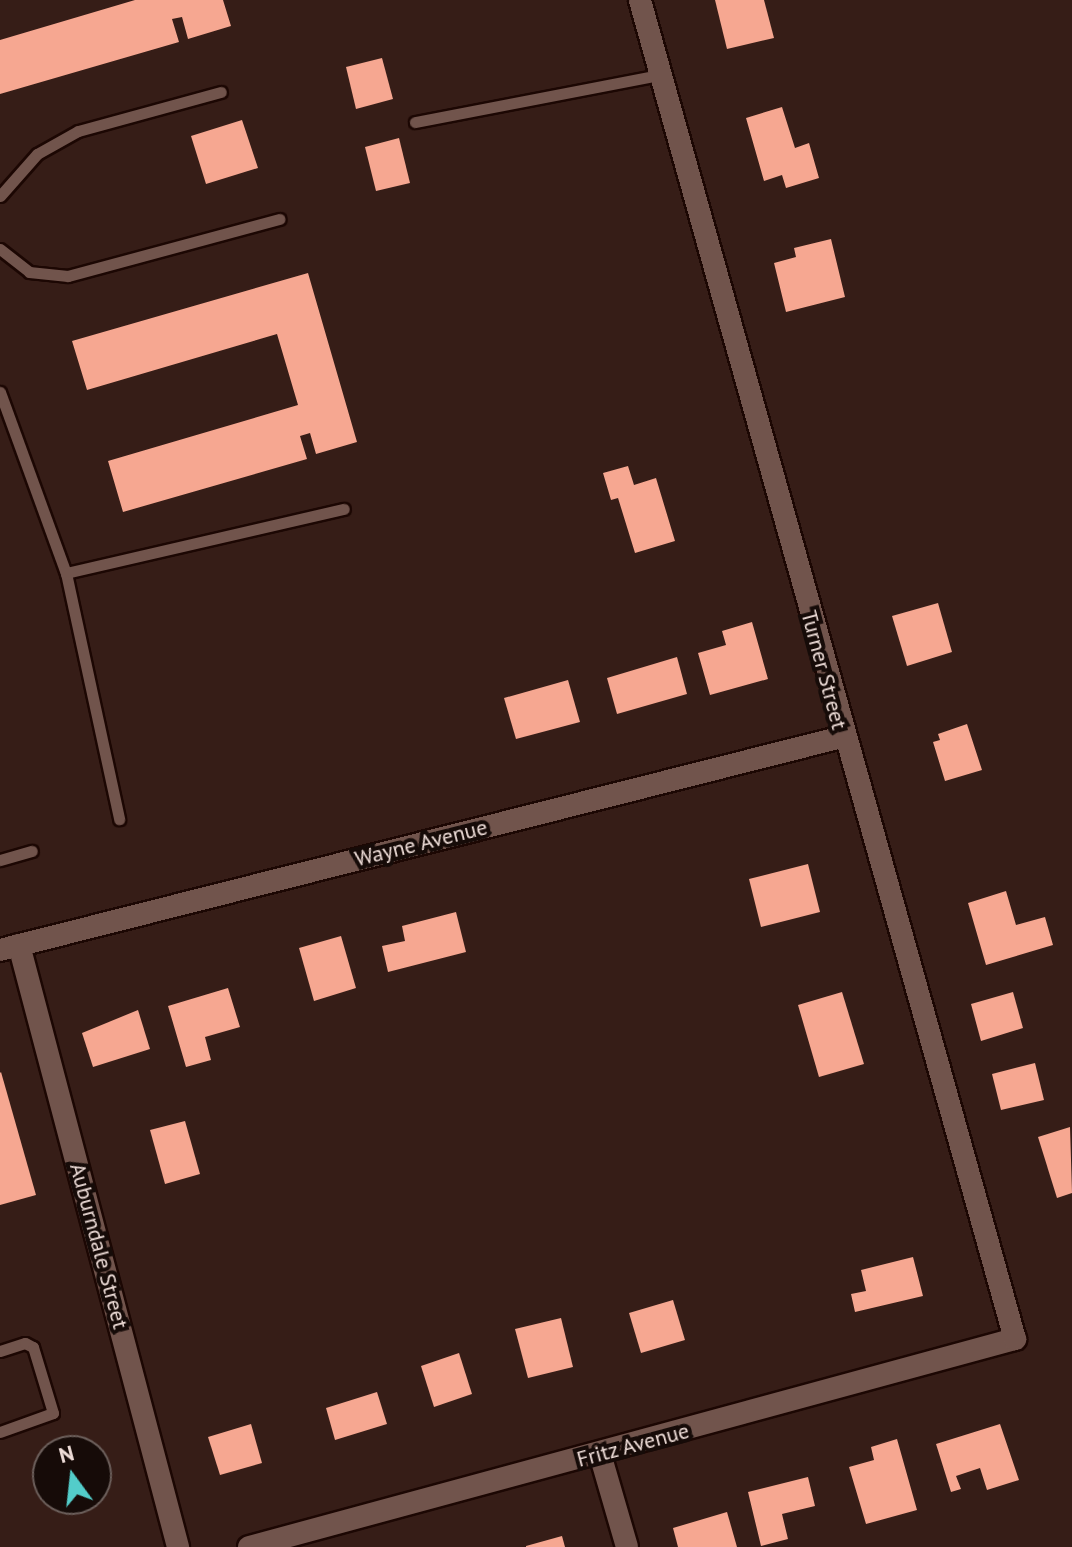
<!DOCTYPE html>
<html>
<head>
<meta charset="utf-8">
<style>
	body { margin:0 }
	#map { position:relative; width:1072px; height:1547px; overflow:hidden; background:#361d17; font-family:"PT Sans",sans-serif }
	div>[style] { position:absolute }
	.building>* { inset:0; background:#f6a791 }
	.roads { filter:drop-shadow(2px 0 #1c0703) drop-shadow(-2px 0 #1c0703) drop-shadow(0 2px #1c0703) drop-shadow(0 -2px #1c0703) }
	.lane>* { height:11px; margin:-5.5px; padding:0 5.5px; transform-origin:5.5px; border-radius:5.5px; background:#71544c }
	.street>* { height:22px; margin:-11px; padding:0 11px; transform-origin:11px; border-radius:11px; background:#71544c }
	span { translate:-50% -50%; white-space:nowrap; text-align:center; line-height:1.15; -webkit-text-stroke:8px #160b08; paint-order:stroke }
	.street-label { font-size:22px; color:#eeddd8 }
	.north { position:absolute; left:32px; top:1435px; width:80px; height:80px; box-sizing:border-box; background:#160b08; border:2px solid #6c5f5b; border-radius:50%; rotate:345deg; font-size:22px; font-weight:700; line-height:32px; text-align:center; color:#eeddd8 }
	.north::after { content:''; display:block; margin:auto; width:28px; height:36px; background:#53cdca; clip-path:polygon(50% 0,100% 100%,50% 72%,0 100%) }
</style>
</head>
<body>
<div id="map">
	<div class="building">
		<div style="clip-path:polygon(135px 0,223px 0,231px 26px,188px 39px,182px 17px,172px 19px,179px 42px,0 94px,0 40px)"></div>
		<div style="clip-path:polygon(715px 0,764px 0,774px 38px,727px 49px)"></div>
		<div style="clip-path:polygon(382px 58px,393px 99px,356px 109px,346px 67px)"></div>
		<div style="clip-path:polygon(782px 107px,795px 148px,809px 143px,819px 178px,786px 188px,782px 175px,764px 181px,746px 118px)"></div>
		<div style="clip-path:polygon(242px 120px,258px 168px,206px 184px,191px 136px)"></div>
		<div style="clip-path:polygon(399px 138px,410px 183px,376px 191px,365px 147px)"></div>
		<div style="clip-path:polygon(831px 239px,845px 297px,786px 312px,774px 263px,796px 257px,794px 248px)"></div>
		<div style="clip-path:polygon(308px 273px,357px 442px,316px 454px,310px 433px,300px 436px,307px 459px,123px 512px,108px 461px,298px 405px,277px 334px,87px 390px,72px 341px)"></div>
		<div style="clip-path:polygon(628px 466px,634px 485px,656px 478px,675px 541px,635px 553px,618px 498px,611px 500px,603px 473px)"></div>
		<div style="clip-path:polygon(938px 603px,952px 652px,907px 666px,892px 616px)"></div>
		<div style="clip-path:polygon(752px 622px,768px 679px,710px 695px,698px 653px,726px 645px,722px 631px)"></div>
		<div style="clip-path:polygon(677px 657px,687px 694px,617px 714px,607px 678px)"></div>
		<div style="clip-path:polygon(568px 680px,580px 722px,516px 739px,504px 698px)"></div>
		<div style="clip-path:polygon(967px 724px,982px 770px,945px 781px,933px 742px,940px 740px,938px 734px)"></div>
		<div style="clip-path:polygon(808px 864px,820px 912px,761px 927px,749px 879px)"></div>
		<div style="clip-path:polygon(1006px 891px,1016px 925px,1045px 917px,1053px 945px,986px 965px,968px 903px)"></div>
		<div style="clip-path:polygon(456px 912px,466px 952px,388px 972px,382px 946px,405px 941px,402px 926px)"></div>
		<div style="clip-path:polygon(341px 936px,356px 988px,314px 1001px,299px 948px)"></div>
		<div style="clip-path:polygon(228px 988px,240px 1027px,205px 1037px,211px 1060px,186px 1067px,168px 1006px)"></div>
		<div style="clip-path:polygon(842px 992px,864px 1064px,819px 1077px,798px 1005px)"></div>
		<div style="clip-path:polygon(1013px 992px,1023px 1028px,981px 1041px,971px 1004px)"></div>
		<div style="clip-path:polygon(138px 1010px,150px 1049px,93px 1067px,82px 1033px)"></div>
		<div style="clip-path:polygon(1035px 1063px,1044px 1100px,1001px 1110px,992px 1074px)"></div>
		<div style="clip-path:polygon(1px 1072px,36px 1195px,0 1205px,0 1073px)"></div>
		<div style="clip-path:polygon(185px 1121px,200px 1174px,165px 1184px,150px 1130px)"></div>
		<div style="clip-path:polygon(1070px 1127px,1072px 1193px,1057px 1198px,1038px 1137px)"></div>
		<div style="clip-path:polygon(913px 1257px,923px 1296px,855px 1312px,851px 1294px,866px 1291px,861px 1270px)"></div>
		<div style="clip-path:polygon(673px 1300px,685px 1340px,641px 1353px,629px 1313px)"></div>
		<div style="clip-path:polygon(561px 1318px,573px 1367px,528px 1378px,515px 1329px)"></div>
		<div style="clip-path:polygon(459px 1353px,472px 1394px,434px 1407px,421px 1366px)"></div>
		<div style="clip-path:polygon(377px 1392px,387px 1424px,335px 1440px,326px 1408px)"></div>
		<div style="clip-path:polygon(251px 1424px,262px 1463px,220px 1475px,208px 1437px)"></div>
		<div style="clip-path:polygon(1000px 1424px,1019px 1480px,987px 1490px,980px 1468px,956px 1476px,961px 1489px,951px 1492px,936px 1444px)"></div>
		<div style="clip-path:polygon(897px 1439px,917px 1510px,866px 1524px,849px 1467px,874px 1460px,871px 1447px)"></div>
		<div style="clip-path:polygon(808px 1477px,815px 1506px,782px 1514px,788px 1539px,761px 1546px,748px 1492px)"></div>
		<div style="clip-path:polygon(727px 1512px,737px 1547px,678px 1547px,673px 1528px)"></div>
		<div style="clip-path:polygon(562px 1536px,565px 1547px,526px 1547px,526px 1546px)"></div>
	</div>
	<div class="roads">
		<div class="lane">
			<div style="left:415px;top:122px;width:249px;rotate:-10.9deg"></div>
			<div style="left:0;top:196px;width:56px;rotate:-48.6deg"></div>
			<div style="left:37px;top:154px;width:47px;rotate:-29.3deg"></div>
			<div style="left:78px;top:131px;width:148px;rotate:-15.3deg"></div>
			<div style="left:0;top:249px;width:37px;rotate:38deg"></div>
			<div style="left:29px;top:272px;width:39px;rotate:6deg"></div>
			<div style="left:68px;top:276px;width:219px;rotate:-15.1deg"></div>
			<div style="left:0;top:392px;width:193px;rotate:70deg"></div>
			<div style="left:66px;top:573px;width:252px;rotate:77.8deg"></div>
			<div style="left:66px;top:573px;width:285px;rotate:-13deg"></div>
			<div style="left:0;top:860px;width:33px;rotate:-16deg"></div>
			<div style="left:0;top:1351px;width:26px;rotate:-18deg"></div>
			<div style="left:25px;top:1343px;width:9px;rotate:27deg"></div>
			<div style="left:33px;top:1347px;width:69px;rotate:73.1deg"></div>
			<div style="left:53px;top:1413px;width:56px;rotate:160.3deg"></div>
		</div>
		<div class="street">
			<div style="left:19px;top:945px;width:623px;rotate:75.2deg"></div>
			<div style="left:0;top:950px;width:869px;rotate:-14.2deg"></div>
			<div style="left:600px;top:1454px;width:97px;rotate:73.8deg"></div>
			<div style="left:249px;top:1547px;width:794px;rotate:-15.19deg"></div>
			<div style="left:1015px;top:1339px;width:1391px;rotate:-105.65deg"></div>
		</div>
	</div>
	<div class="street-label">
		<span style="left:824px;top:670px;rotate:75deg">Turner Street</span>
		<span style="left:421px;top:843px;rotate:-14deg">Wayne Avenue</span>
		<span style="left:99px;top:1246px;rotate:75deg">Auburndale Street</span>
		<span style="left:633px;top:1445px;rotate:-15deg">Fritz Avenue</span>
	</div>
	<div class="north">N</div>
</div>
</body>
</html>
